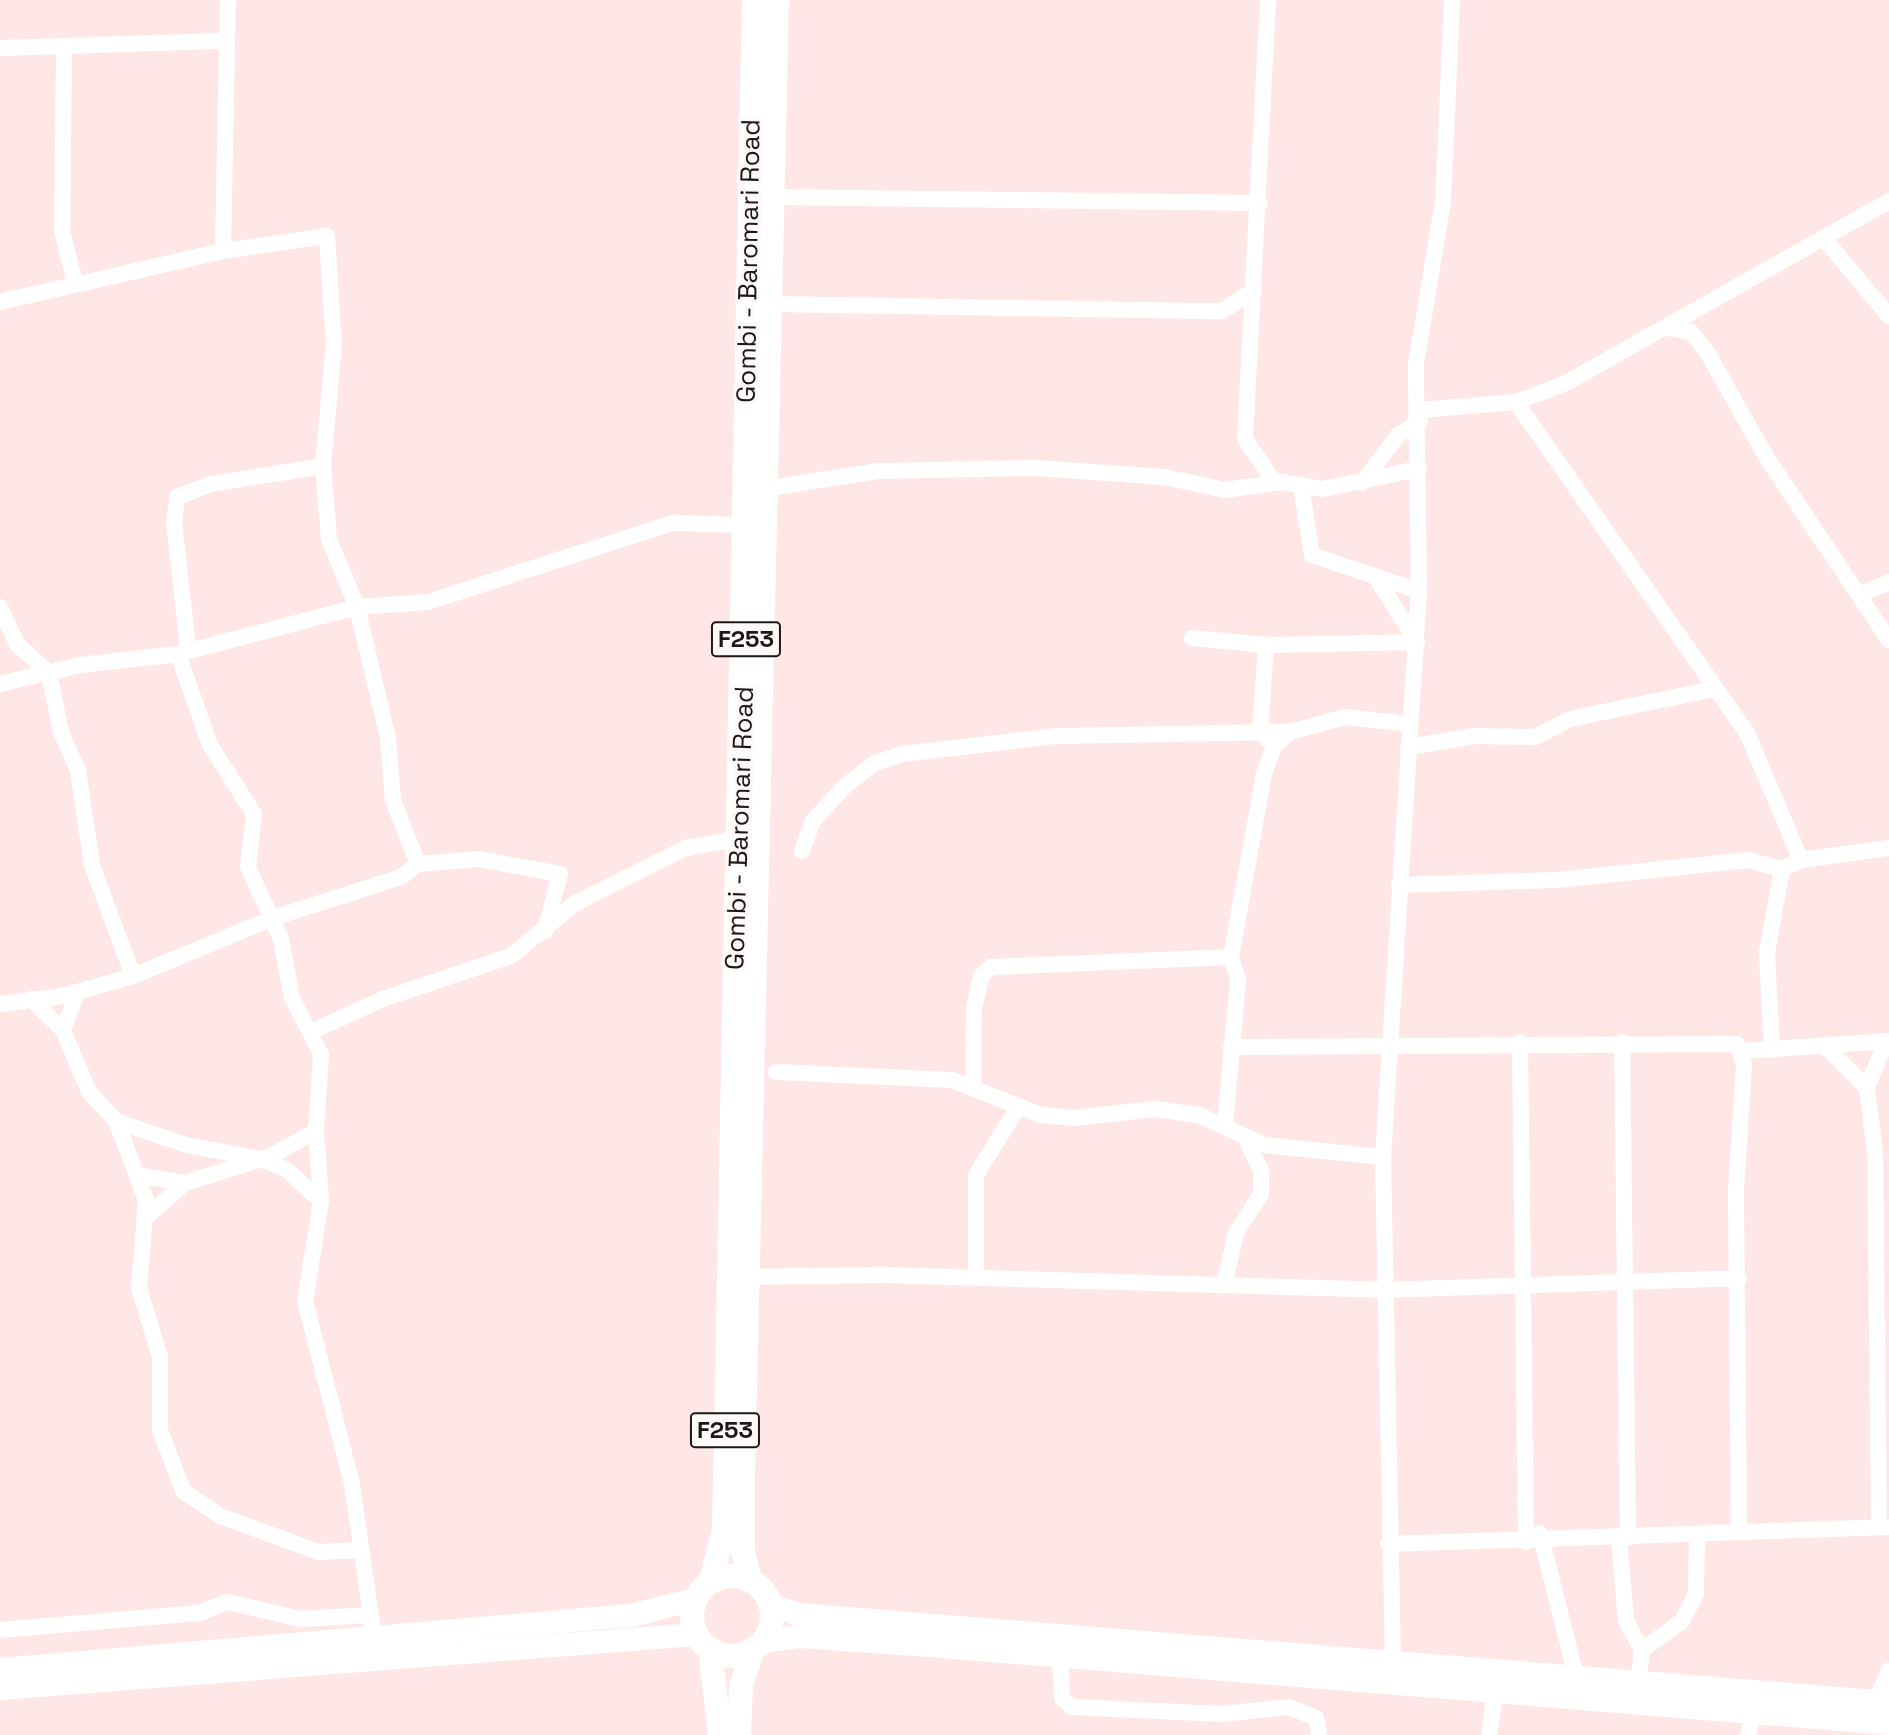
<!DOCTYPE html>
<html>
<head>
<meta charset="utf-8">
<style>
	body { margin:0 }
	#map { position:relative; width:1889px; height:1735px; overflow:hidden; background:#fee7e6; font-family:"Space Grotesk",sans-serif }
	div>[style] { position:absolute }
	.minor>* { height:16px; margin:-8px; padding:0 8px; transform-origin:8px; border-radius:8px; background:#fff }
	.secondary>* { height:23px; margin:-11.5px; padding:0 11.5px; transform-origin:11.5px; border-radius:11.5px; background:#fff }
	.primary>* { height:24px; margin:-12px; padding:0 12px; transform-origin:12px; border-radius:12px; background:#fff }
	.primary>.ring { margin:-12px; padding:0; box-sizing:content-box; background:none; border:24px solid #fff; border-radius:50% }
	span { translate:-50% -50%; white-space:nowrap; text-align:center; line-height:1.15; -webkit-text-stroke:7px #fef9f9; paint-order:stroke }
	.shield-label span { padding:2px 5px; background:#fef9f9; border:2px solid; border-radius:5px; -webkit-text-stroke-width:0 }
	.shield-label { font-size:24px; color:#1f1717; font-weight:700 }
	.street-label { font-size:26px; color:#1f1717 }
</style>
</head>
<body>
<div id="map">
	<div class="minor">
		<div style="left:1268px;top:0;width:440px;rotate:93deg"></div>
		<div style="left:1245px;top:439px;width:53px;rotate:55.7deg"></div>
		<div style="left:64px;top:47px;width:184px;rotate:90.6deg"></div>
		<div style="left:62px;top:231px;width:53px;rotate:75.7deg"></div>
		<div style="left:0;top:48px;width:227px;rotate:-1.8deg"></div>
		<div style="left:770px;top:197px;width:490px;rotate:0.7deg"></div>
		<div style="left:1826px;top:241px;width:98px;rotate:50deg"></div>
		<div style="left:223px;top:251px;width:251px;rotate:-88.9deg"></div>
		<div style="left:0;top:302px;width:229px;rotate:-12.9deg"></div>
		<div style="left:223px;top:251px;width:105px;rotate:-8.2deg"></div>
		<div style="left:327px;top:236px;width:108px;rotate:86.3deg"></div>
		<div style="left:334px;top:344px;width:122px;rotate:95.2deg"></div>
		<div style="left:323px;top:466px;width:73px;rotate:85.3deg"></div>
		<div style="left:329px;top:539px;width:74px;rotate:67.6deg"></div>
		<div style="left:357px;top:607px;width:135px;rotate:76.7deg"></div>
		<div style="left:388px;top:738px;width:62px;rotate:85.4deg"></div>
		<div style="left:393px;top:800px;width:69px;rotate:68.7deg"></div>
		<div style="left:418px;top:864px;width:61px;rotate:-4.7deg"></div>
		<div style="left:479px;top:859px;width:82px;rotate:10.5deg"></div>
		<div style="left:560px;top:874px;width:59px;rotate:104.7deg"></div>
		<div style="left:768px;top:304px;width:454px;rotate:0.9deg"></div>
		<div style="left:1222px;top:311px;width:38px;rotate:-33deg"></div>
		<div style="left:1668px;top:328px;width:23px;rotate:10deg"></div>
		<div style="left:1691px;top:332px;width:26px;rotate:51deg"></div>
		<div style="left:1707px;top:352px;width:122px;rotate:60.5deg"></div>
		<div style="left:1767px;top:458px;width:219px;rotate:56.2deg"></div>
		<div style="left:1516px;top:402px;width:404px;rotate:55.1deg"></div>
		<div style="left:1747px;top:733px;width:138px;rotate:67deg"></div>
		<div style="left:1420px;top:410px;width:96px;rotate:-4.8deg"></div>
		<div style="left:1516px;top:402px;width:53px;rotate:-20.8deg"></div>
		<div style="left:1566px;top:383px;width:371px;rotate:-29.4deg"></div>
		<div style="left:1362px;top:483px;width:60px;rotate:-53.1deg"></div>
		<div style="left:1398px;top:435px;width:26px;rotate:-31deg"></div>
		<div style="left:1301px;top:486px;width:70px;rotate:80.9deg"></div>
		<div style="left:1312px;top:555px;width:113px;rotate:18.6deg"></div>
		<div style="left:757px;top:490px;width:122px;rotate:-8.9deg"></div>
		<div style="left:878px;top:471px;width:158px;rotate:-1.1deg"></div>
		<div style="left:1036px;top:468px;width:129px;rotate:4deg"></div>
		<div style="left:1165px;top:477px;width:61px;rotate:12.2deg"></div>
		<div style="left:1225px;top:490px;width:58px;rotate:-8deg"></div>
		<div style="left:1282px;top:482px;width:41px;rotate:9.9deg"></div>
		<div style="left:1322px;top:489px;width:99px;rotate:-11.7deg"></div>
		<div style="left:1378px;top:581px;width:72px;rotate:57.4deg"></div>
		<div style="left:1859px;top:595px;width:33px;rotate:-23deg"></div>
		<div style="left:0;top:607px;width:41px;rotate:65.3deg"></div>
		<div style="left:17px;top:644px;width:43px;rotate:42.2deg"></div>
		<div style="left:49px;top:673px;width:60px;rotate:78.5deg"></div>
		<div style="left:61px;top:732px;width:43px;rotate:66.4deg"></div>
		<div style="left:78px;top:771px;width:95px;rotate:81.5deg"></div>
		<div style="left:92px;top:865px;width:118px;rotate:69.7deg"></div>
		<div style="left:1192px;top:638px;width:74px;rotate:5.4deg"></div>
		<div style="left:1266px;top:645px;width:151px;rotate:-1.1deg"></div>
		<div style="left:1266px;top:645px;width:86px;rotate:94deg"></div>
		<div style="left:1260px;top:731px;width:11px;rotate:49deg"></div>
		<div style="left:188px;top:647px;width:125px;rotate:-96.4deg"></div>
		<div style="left:174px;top:523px;width:26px;rotate:-83deg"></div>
		<div style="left:177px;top:497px;width:36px;rotate:-21deg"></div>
		<div style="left:211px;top:484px;width:113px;rotate:-9.1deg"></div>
		<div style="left:178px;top:654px;width:96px;rotate:70.6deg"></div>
		<div style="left:210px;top:745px;width:82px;rotate:57.5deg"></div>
		<div style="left:254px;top:814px;width:53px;rotate:96.5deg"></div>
		<div style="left:248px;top:867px;width:79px;rotate:65.4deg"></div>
		<div style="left:281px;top:939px;width:60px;rotate:79.4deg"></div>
		<div style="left:292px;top:998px;width:63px;rotate:62.6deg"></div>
		<div style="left:321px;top:1054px;width:77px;rotate:93.7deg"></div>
		<div style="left:316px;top:1131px;width:70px;rotate:85.9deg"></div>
		<div style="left:321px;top:1201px;width:101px;rotate:99.1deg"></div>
		<div style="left:305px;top:1301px;width:189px;rotate:75.6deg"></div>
		<div style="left:352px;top:1484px;width:154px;rotate:81.8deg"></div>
		<div style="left:0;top:684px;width:82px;rotate:-13.4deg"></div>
		<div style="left:80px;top:665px;width:99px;rotate:-6.4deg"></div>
		<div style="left:178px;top:654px;width:185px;rotate:-14.7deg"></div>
		<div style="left:357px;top:607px;width:71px;rotate:-4deg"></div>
		<div style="left:428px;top:602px;width:257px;rotate:-17.9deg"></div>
		<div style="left:673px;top:523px;width:71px;rotate:1.6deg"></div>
		<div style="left:1408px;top:747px;width:68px;rotate:-9.3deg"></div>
		<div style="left:1475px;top:736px;width:60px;rotate:1deg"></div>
		<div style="left:1535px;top:737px;width:39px;rotate:-27deg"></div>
		<div style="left:1570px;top:719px;width:147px;rotate:-11.8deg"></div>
		<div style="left:802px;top:851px;width:32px;rotate:-70deg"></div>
		<div style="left:813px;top:821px;width:46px;rotate:-47.6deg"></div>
		<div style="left:844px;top:787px;width:39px;rotate:-38deg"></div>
		<div style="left:875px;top:763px;width:29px;rotate:-18deg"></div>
		<div style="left:903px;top:754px;width:155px;rotate:-6.7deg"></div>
		<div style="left:1057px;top:736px;width:233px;rotate:-1deg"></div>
		<div style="left:1290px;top:732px;width:57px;rotate:-15.3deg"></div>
		<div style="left:1345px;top:717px;width:64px;rotate:6.2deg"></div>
		<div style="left:1399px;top:885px;width:159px;rotate:-1.8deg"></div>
		<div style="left:1558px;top:880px;width:191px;rotate:-6deg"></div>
		<div style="left:1748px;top:860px;width:35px;rotate:15deg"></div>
		<div style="left:1231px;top:957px;width:186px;rotate:-79.8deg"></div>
		<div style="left:1264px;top:774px;width:30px;rotate:-70deg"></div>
		<div style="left:1274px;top:746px;width:21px;rotate:-41deg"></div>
		<div style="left:31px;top:999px;width:45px;rotate:44.1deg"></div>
		<div style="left:63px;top:1030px;width:67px;rotate:67.2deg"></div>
		<div style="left:89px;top:1092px;width:40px;rotate:47deg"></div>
		<div style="left:116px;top:1121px;width:85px;rotate:69.2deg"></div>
		<div style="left:146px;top:1200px;width:88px;rotate:94.5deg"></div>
		<div style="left:139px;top:1288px;width:72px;rotate:73.1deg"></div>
		<div style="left:160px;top:1357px;width:73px;rotate:90deg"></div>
		<div style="left:160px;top:1430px;width:65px;rotate:69.3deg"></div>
		<div style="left:183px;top:1491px;width:45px;rotate:34deg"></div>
		<div style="left:220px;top:1516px;width:105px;rotate:20deg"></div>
		<div style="left:319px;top:1552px;width:43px;rotate:-2.7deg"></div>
		<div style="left:0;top:1004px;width:64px;rotate:-7.2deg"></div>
		<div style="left:63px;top:996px;width:73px;rotate:-15.9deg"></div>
		<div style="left:133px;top:976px;width:152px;rotate:-22.5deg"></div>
		<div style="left:273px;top:918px;width:134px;rotate:-17.8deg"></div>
		<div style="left:401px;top:877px;width:21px;rotate:-37deg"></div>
		<div style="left:63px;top:1030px;width:40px;rotate:-69deg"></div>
		<div style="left:313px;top:1031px;width:77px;rotate:-24.6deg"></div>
		<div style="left:383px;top:999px;width:135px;rotate:-18.6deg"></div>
		<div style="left:511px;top:956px;width:82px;rotate:-39.5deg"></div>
		<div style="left:574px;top:904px;width:125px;rotate:-26.6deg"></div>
		<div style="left:686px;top:848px;width:52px;rotate:-10deg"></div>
		<div style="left:1520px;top:1042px;width:500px;rotate:89.31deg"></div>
		<div style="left:1622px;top:1042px;width:496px;rotate:89.3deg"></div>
		<div style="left:1825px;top:1046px;width:59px;rotate:45deg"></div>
		<div style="left:1231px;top:1047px;width:506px;rotate:-0.34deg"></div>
		<div style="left:1737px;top:1044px;width:21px;rotate:71deg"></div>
		<div style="left:1744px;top:1064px;width:127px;rotate:93.6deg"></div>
		<div style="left:1736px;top:1191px;width:341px;rotate:89.5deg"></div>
		<div style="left:1772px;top:1050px;width:97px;rotate:-93deg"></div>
		<div style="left:1767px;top:953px;width:85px;rotate:-79.9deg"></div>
		<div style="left:1782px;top:869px;width:21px;rotate:-25deg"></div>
		<div style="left:1801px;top:860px;width:89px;rotate:-7.8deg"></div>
		<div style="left:1743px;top:1051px;width:146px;rotate:-3.9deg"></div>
		<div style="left:776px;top:1072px;width:176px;rotate:2.6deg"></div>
		<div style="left:952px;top:1080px;width:96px;rotate:21.5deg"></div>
		<div style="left:1041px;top:1115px;width:34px;rotate:5deg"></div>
		<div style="left:1075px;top:1118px;width:80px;rotate:-6.5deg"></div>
		<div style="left:1154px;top:1109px;width:45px;rotate:7.6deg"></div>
		<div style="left:1199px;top:1115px;width:72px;rotate:24.8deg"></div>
		<div style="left:1264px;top:1145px;width:120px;rotate:5.8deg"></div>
		<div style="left:973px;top:1088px;width:79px;rotate:-89.3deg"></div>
		<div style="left:974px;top:1009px;width:34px;rotate:-78deg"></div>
		<div style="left:981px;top:976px;width:13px;rotate:-42deg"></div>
		<div style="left:991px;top:967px;width:240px;rotate:-2.4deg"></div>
		<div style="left:1231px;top:957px;width:24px;rotate:73deg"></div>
		<div style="left:1238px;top:980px;width:147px;rotate:95.1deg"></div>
		<div style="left:116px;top:1121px;width:74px;rotate:18.9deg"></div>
		<div style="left:186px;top:1145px;width:76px;rotate:10.6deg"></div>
		<div style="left:261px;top:1159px;width:28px;rotate:23deg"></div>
		<div style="left:287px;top:1170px;width:46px;rotate:42.4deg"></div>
		<div style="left:138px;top:1175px;width:48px;rotate:9.7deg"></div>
		<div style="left:145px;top:1218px;width:53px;rotate:-41.2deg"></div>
		<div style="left:185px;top:1183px;width:90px;rotate:-17.4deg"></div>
		<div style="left:271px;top:1156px;width:51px;rotate:-29.1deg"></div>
		<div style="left:749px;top:1277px;width:135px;rotate:-0.8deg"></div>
		<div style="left:884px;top:1275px;width:497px;rotate:1.7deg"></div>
		<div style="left:1381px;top:1290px;width:358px;rotate:-1.9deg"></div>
		<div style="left:976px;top:1278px;width:103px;rotate:-90deg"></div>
		<div style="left:976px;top:1175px;width:81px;rotate:-58.1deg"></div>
		<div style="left:1224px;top:1285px;width:53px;rotate:-77deg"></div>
		<div style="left:1236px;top:1233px;width:46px;rotate:-57.3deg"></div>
		<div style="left:1261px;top:1194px;width:23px;rotate:-90deg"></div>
		<div style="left:1261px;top:1171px;width:35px;rotate:-115deg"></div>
		<div style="left:1879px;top:1527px;width:375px;rotate:-90.6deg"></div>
		<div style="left:1875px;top:1152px;width:64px;rotate:-97.1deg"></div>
		<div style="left:1867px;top:1088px;width:51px;rotate:-68deg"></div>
		<div style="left:1540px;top:1533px;width:147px;rotate:75.9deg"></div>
		<div style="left:1619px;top:1539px;width:82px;rotate:85.1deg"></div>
		<div style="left:1626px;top:1621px;width:33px;rotate:61deg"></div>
		<div style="left:1642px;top:1650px;width:42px;rotate:96.8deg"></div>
		<div style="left:1388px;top:1544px;width:501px;rotate:-1.94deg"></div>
		<div style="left:0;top:1630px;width:200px;rotate:-4.9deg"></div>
		<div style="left:199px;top:1613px;width:31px;rotate:-21deg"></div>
		<div style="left:228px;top:1602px;width:74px;rotate:13.3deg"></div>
		<div style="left:300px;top:1619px;width:71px;rotate:-3.2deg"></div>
		<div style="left:1642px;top:1650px;width:49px;rotate:-35.9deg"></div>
		<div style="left:1682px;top:1621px;width:30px;rotate:-63deg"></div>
		<div style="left:1696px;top:1594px;width:60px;rotate:-89deg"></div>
		<div style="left:1060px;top:1656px;width:42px;rotate:87.3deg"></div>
		<div style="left:1062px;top:1698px;width:13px;rotate:42deg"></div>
		<div style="left:1072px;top:1707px;width:150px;rotate:2.7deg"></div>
		<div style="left:1222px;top:1714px;width:67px;rotate:-6deg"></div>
		<div style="left:1289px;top:1707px;width:29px;rotate:22deg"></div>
		<div style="left:1316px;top:1718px;width:17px;rotate:80deg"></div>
		<div style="left:1393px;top:1661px;width:504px;rotate:-91.14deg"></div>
		<div style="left:1383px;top:1157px;width:567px;rotate:-86.36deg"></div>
		<div style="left:1419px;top:591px;width:227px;rotate:-90.8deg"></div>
		<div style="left:1416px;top:364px;width:165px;rotate:-80.6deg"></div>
		<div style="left:1443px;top:201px;width:201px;rotate:-87.4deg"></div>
		<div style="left:1876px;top:1701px;width:33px;rotate:-67deg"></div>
		<div style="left:1489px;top:1735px;width:42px;rotate:-81.9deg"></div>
		<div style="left:1748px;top:1735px;width:24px;rotate:-75deg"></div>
	</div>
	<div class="secondary">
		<div style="left:770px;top:1604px;width:30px;rotate:20deg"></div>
		<div style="left:798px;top:1614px;width:1095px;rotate:4.61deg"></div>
		<div style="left:763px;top:1641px;width:35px;rotate:-8deg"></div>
		<div style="left:798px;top:1636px;width:131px;rotate:3.9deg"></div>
		<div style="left:929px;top:1645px;width:963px;rotate:4.65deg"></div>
		<div style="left:0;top:1669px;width:632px;rotate:-4.9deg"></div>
		<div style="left:630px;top:1615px;width:66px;rotate:-14deg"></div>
		<div style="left:0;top:1688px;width:697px;rotate:-4.44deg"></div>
	</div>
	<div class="primary">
		<div class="ring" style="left:692px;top:1576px;width:56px;height:56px"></div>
		<div style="left:750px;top:1580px;width:30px;rotate:-104deg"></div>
		<div style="left:743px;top:1551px;width:75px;rotate:-90deg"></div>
		<div style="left:743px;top:1476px;width:1476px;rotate:-88.68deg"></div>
		<div style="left:711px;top:1581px;width:53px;rotate:-75.7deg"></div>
		<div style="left:724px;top:1530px;width:1530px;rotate:-88.88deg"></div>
		<div style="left:710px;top:1649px;width:87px;rotate:83.4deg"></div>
		<div style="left:739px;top:1735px;width:49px;rotate:-87.7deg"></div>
		<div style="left:741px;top:1686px;width:38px;rotate:-72deg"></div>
	</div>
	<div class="shield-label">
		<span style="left:746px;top:639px">F253</span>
		<span style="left:725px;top:1430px">F253</span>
	</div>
	<div class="street-label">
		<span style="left:749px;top:261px;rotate:-89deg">Gombi - Baromari Road</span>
		<span style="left:740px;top:828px;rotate:-88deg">Gombi - Baromari Road</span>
	</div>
</div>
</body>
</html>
